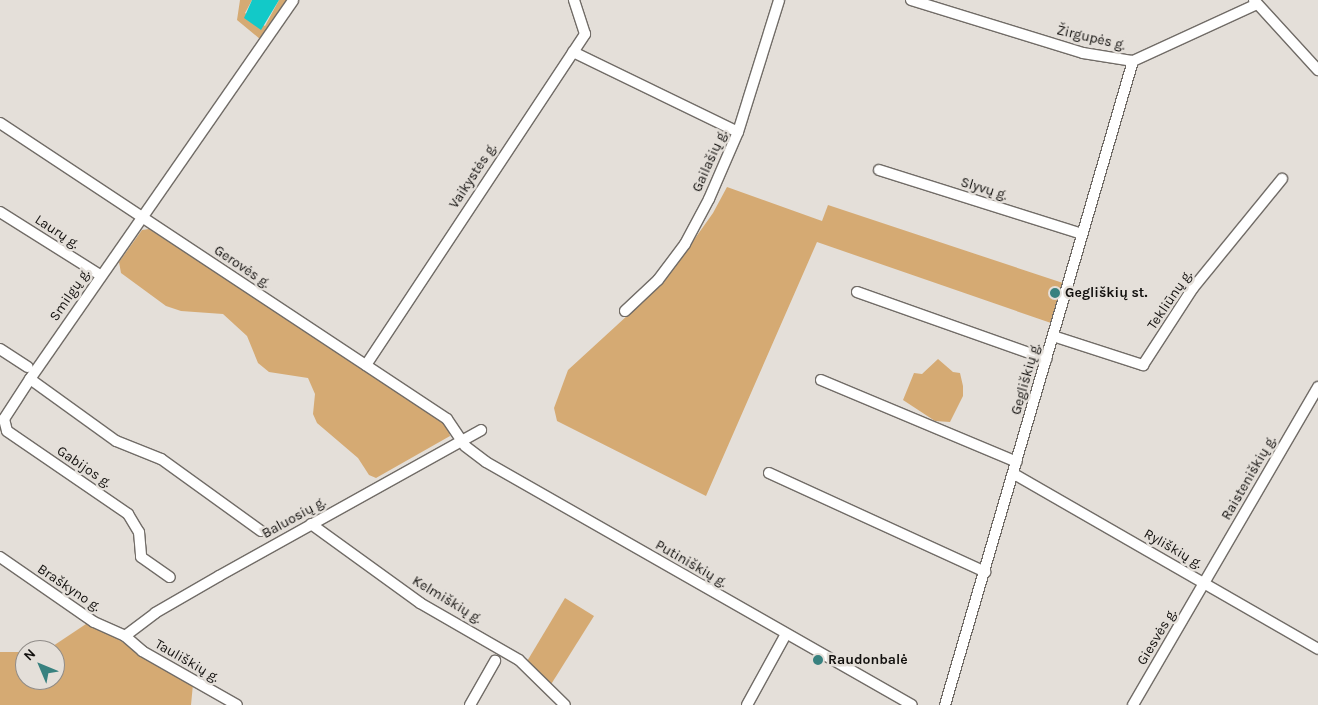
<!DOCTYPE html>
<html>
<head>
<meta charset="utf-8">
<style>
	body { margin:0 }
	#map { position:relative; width:1318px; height:705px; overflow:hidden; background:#e4dfd9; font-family:Karla,sans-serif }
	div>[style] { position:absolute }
	.green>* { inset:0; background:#d5aa73 }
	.water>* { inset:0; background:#12c9c8 }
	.roads { filter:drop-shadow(1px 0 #716c67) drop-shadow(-1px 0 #716c67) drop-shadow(0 1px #716c67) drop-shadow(0 -1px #716c67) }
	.minor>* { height:10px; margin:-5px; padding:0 5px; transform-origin:5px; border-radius:5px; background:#fff }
	.dots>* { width:14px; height:14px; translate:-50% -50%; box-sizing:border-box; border:2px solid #e4dfd9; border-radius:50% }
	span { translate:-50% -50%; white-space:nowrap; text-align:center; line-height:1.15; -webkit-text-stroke:5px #e4dfd9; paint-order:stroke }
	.street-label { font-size:14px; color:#12100e }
	.poi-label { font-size:14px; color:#12100e; font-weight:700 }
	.left { translate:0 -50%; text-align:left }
	.north { position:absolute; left:15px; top:640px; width:50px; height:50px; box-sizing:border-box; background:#e4dfd9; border:1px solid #908c88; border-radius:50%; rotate:315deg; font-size:14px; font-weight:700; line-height:20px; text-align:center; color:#12100e }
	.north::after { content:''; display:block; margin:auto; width:18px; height:22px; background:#38817f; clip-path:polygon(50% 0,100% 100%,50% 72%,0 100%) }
</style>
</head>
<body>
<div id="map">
	<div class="green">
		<div style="clip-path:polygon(240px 0,252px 0,245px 13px,265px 26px,279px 0,288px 0,260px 39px,237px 20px)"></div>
		<div style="clip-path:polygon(727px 187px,822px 221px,828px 205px,1063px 283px,1051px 323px,817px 242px,706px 496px,557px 421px,554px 408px,568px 370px,664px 282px,713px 213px)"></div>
		<div style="clip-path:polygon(149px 229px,447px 423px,450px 436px,376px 478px,369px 475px,358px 458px,317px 423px,313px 414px,315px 394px,308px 378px,269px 372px,258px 363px,247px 336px,223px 314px,181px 311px,166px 306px,121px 273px,119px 262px,142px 230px)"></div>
		<div style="clip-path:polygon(938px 359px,953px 372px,960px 373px,963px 386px,963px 396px,950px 422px,935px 421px,903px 400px,914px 373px,922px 374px)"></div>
		<div style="clip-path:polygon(565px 598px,594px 616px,550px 686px,526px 663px)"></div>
		<div style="clip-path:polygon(89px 622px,193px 684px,191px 705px,0 705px,0 652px,25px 652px,25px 680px,55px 680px,55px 650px,47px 650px)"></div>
	</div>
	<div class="water">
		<div style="clip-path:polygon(252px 0,279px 0,261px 30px,244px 18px)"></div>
	</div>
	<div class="roads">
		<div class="minor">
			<div style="left:911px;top:0;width:180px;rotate:17.1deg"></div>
			<div style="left:1083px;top:53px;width:51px;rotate:9.1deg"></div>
			<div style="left:1133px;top:61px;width:136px;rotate:-24.7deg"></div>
			<div style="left:1254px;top:0;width:95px;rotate:47.6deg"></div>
			<div style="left:573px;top:52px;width:183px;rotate:25.9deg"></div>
			<div style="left:0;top:123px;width:536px;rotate:33.51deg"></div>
			<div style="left:447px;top:419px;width:32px;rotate:56deg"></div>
			<div style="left:465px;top:446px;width:26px;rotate:37deg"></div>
			<div style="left:486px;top:462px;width:490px;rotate:29.7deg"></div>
			<div style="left:879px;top:170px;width:213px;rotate:17.5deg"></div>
			<div style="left:0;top:212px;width:118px;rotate:32.2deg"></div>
			<div style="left:857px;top:292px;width:201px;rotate:19.5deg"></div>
			<div style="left:625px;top:311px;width:45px;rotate:-43.2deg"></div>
			<div style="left:658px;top:280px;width:45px;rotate:-53.1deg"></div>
			<div style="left:685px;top:244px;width:51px;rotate:-61.9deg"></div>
			<div style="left:709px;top:199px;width:73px;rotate:-66.6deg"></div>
			<div style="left:738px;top:132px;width:138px;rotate:-72.7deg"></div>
			<div style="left:1053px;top:336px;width:95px;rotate:17.9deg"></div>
			<div style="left:1143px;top:365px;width:92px;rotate:-57deg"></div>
			<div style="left:1193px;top:288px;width:141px;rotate:-50.8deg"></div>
			<div style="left:0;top:349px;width:33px;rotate:33deg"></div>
			<div style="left:366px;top:365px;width:397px;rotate:-56.5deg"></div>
			<div style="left:585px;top:34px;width:36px;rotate:-108deg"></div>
			<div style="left:30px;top:379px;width:48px;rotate:123deg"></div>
			<div style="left:4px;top:419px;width:12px;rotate:76deg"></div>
			<div style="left:7px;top:431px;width:147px;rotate:34.4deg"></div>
			<div style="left:128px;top:514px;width:21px;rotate:59deg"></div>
			<div style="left:139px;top:532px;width:25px;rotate:85deg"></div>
			<div style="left:141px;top:557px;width:35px;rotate:35deg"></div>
			<div style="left:821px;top:380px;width:212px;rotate:22.7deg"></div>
			<div style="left:769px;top:473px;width:238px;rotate:24.6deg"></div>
			<div style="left:1014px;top:474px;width:351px;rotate:29.9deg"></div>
			<div style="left:311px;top:524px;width:135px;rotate:35.9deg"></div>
			<div style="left:420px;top:603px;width:114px;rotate:29.9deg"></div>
			<div style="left:519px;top:660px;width:64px;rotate:44.4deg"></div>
			<div style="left:261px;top:531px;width:123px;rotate:-144.2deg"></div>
			<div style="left:161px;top:459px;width:48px;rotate:-158.2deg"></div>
			<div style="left:116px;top:441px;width:106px;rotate:-144.2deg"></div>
			<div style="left:30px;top:379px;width:461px;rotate:-55.2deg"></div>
			<div style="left:0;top:557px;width:114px;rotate:34.7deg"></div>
			<div style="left:94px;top:622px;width:34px;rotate:24deg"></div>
			<div style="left:125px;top:636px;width:23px;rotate:41deg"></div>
			<div style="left:142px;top:651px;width:109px;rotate:29.6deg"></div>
			<div style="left:125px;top:636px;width:38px;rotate:-37deg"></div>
			<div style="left:155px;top:613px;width:74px;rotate:-30deg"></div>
			<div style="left:219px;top:576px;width:300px;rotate:-29.1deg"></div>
			<div style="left:470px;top:705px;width:51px;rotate:-60.4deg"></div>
			<div style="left:747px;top:705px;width:81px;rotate:-61.2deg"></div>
			<div style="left:945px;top:705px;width:671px;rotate:-73.73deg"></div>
			<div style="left:1133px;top:705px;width:368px;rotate:-59.8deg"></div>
		</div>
	</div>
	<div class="dots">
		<div style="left:1055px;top:293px;background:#38817f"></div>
		<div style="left:818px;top:660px;background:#38817f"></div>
	</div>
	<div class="street-label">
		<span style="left:1091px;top:38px;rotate:13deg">Žirgupės g.</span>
		<span style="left:710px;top:161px;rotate:-66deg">Gailašių g.</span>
		<span style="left:473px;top:176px;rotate:-57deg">Vaikystės g.</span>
		<span style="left:984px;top:189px;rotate:17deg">Slyvų g.</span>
		<span style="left:57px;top:232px;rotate:33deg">Laurų g.</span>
		<span style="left:242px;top:267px;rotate:34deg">Gerovės g.</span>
		<span style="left:70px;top:295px;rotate:-56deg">Smilgų g.</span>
		<span style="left:1170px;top:300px;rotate:-56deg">Tekliūnų g.</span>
		<span style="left:1026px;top:379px;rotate:-74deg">Gegliškių g.</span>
		<span style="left:84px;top:467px;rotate:34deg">Gabijos g.</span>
		<span style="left:1249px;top:478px;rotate:-60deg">Raisteniškių g.</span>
		<span style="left:294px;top:518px;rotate:-29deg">Baluosių g.</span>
		<span style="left:1173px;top:549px;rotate:30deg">Ryliškių g.</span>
		<span style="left:691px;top:564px;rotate:30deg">Putiniškių g.</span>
		<span style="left:69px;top:588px;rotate:34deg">Braškyno g.</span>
		<span style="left:447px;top:600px;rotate:31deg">Kelmiškių g.</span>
		<span style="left:1157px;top:637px;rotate:-59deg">Giesvės g.</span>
		<span style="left:187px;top:661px;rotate:30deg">Tauliškių g.</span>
	</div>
	<div class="poi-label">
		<span class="left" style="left:1065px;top:293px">Gegliškių st.</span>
		<span class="left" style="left:828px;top:660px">Raudonbalė</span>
	</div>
	<div class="north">N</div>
</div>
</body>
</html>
